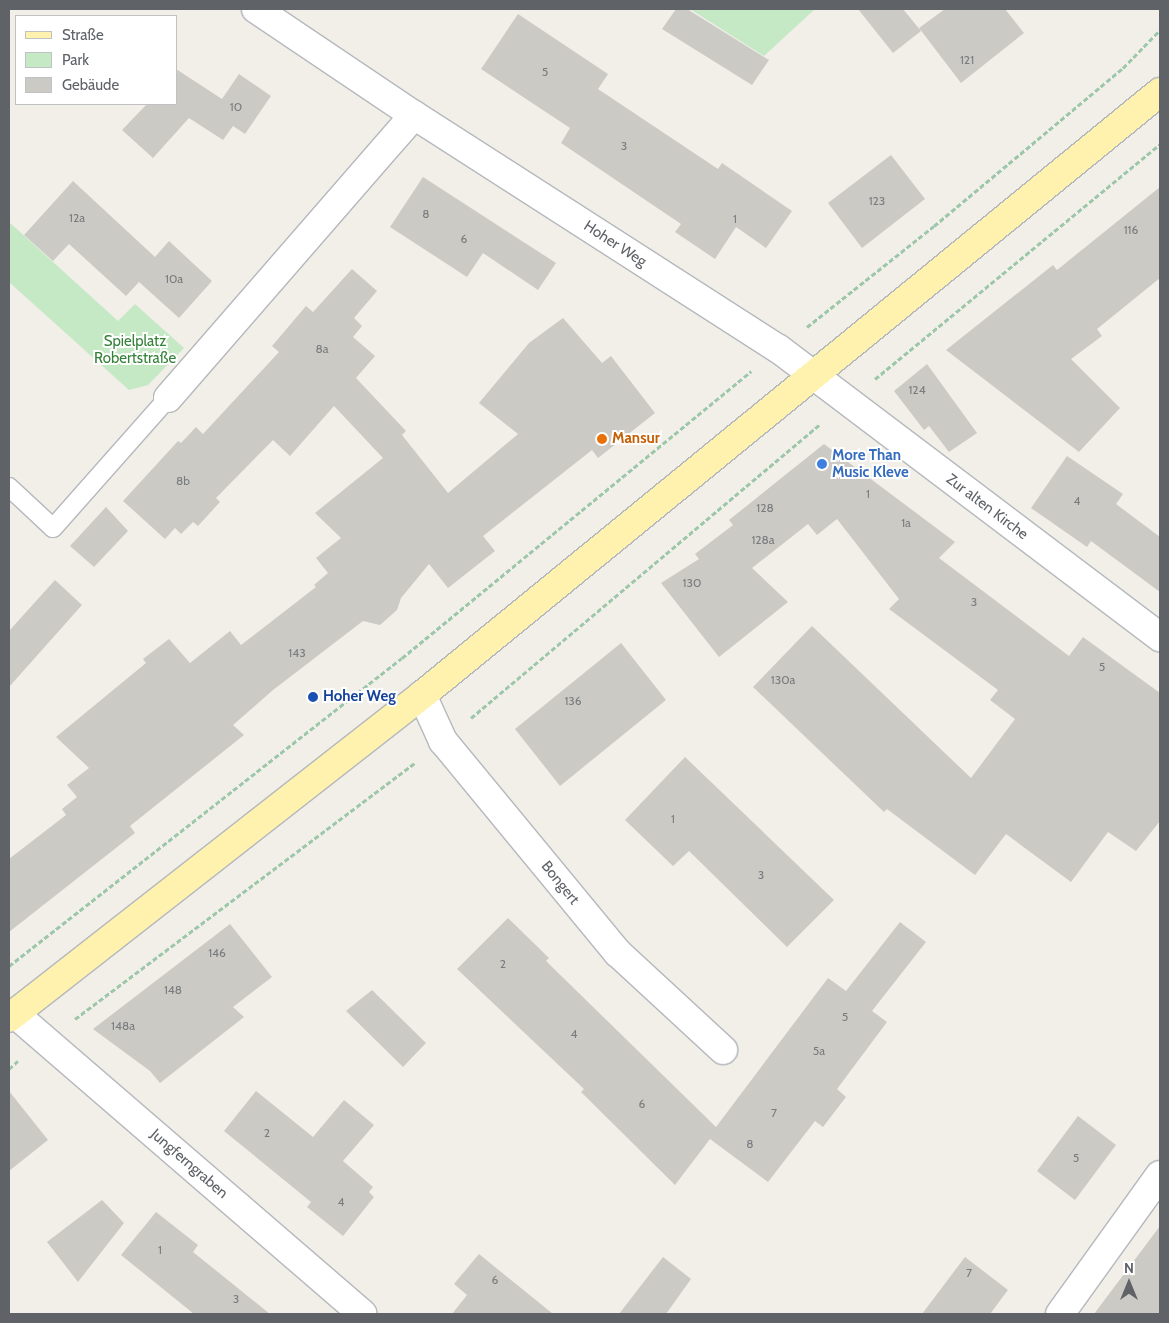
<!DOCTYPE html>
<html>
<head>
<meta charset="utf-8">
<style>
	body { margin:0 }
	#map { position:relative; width:1169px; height:1323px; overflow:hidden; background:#f1efe8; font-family:Cabin,sans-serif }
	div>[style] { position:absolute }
	.green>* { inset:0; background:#c5e8c5 }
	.building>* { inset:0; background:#cccac5 }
	.path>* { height:3px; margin-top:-1.5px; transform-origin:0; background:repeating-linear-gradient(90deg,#9cc7a9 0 5px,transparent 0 7.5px) }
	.roads { filter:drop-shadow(1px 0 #b5b8bc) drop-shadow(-1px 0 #b5b8bc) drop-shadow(0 1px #b5b8bc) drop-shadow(0 -1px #b5b8bc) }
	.service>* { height:18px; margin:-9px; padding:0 9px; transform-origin:9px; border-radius:9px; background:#fff }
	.minor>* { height:28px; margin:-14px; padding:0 14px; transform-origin:14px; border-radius:14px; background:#fff }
	.primary>* { height:28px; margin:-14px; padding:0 14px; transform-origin:14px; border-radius:14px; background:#fff2af }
	.dots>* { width:14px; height:14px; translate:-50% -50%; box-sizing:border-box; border:2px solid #fff; border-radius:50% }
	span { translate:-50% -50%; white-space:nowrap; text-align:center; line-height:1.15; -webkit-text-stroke:4px #fff; paint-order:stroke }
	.number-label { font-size:12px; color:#7a7d7f }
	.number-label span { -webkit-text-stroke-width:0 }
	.street-label { font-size:15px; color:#5f6368 }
	.park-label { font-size:15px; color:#348238 }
	.food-label { font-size:15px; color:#c56008; font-weight:700 }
	.left { translate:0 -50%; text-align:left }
	.shop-label { font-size:15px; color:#366cbe; font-weight:700 }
	.transit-label { font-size:15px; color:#164399; font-weight:700 }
	.frame { position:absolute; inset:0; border:10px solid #5f6368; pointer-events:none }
	.legend { position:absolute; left:15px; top:15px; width:162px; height:90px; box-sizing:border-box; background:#fff; border:1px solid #bfc1c3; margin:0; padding:6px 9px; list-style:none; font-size:15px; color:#5f6368 }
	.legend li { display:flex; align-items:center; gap:10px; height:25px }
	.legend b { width:25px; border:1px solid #bfc1c3 }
	.north { position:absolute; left:1104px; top:1258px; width:50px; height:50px; -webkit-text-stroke:4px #fff; paint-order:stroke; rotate:0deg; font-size:14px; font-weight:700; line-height:20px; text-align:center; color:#5f6368 }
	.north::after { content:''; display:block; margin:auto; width:18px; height:22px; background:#5f6368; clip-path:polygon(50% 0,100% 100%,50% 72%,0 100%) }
</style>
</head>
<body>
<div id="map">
	<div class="green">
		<div style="clip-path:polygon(690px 9px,815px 9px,764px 56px)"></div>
		<div style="clip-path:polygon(9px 222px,118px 321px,135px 304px,184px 348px,148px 385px,129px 390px,9px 282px)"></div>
	</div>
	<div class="building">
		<div style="clip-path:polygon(676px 9px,687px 9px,769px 60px,752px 85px,662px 29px)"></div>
		<div style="clip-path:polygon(858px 9px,903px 9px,921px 31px,893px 53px)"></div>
		<div style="clip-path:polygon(945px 9px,1005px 9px,1024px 33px,961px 83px,919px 28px)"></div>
		<div style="clip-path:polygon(518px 14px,608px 74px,598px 89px,718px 169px,722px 163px,792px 211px,766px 248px,736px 227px,715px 259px,675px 232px,681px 224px,561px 143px,570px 128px,481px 69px)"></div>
		<div style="clip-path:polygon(176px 69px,222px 99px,239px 74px,271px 96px,245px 134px,233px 126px,223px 140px,189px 118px,153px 158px,122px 130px,147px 104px,176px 104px)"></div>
		<div style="clip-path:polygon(891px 155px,925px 199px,862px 248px,828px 203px)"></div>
		<div style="clip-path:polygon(423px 177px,556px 263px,538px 290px,483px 253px,467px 277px,390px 227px)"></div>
		<div style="clip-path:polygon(73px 181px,155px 257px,169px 241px,212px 281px,179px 318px,139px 282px,126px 296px,69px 244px,53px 261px,24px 235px)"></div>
		<div style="clip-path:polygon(1160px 187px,1160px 278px,1097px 329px,1102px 336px,1071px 359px,1120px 408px,1079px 452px,946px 350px,1053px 265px,1057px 270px)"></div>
		<div style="clip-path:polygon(352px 269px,377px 291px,354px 318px,362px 326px,353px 337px,375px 356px,356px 378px,406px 431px,402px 435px,448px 493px,518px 434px,479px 403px,529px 343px,563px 318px,602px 363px,611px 356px,655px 413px,598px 458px,592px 450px,483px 536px,495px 551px,448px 588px,429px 564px,401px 598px,397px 610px,380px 625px,363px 621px,273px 690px,233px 725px,244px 735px,130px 826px,135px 833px,9px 932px,9px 859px,66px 815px,62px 809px,77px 797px,67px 785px,89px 768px,56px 737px,146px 663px,143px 659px,169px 639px,190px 663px,230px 631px,241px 645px,316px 587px,314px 585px,328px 573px,316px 558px,341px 538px,315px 513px,383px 458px,334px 406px,290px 456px,273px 440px,216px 498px,220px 502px,198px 526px,193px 522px,181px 534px,175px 528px,165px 539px,123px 501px,178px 441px,181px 443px,196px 427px,203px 434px,279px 352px,272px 346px,306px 306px,313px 312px)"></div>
		<div style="clip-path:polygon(927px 364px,977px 433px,949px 452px,929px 426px,924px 430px,894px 391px)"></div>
		<div style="clip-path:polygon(824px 444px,955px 542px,939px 558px,1069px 656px,1083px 637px,1160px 693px,1160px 821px,1136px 851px,1108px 832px,1071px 882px,1006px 834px,975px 875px,887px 809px,884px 812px,753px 687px,812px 626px,971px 778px,1015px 719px,990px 700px,998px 690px,889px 609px,899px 599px,837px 519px,817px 535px,808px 524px,752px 568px,788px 602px,719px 657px,661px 583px,699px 559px,695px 554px,733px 525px,729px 520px)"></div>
		<div style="clip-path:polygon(1067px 456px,1123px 494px,1116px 504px,1160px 537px,1160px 592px,1091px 541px,1087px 547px,1031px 508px)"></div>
		<div style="clip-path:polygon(106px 507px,128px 531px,94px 567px,70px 546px)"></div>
		<div style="clip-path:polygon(55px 580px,82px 605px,9px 687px,9px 631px)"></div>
		<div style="clip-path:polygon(621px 643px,666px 700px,560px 786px,515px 729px)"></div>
		<div style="clip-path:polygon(685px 757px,834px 900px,787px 947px,689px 851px,673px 866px,625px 820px)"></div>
		<div style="clip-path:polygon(508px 918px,549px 958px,546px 961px,716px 1127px,828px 978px,846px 991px,900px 922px,926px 942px,872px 1011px,887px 1022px,837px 1089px,846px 1097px,823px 1127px,815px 1121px,768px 1182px,710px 1139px,675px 1185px,581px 1092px,584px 1089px,457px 969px)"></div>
		<div style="clip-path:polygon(230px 924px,272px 977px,233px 1007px,244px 1017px,160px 1083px,150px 1071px,93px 1029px)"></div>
		<div style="clip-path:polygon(372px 990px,426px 1043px,403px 1067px,346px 1011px)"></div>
		<div style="clip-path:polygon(9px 1091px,48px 1140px,9px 1171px)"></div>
		<div style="clip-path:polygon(256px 1091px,313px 1137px,344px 1100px,374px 1125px,343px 1161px,373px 1187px,369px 1192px,374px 1197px,343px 1236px,307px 1207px,311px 1202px,224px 1131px)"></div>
		<div style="clip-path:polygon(1078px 1116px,1116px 1145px,1075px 1200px,1037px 1171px)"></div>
		<div style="clip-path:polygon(102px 1200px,124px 1223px,78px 1282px,47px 1242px)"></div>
		<div style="clip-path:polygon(156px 1212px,198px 1245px,193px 1252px,270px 1314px,194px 1314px,121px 1255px)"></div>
		<div style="clip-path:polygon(1160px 1226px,1160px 1314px,1094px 1314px)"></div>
		<div style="clip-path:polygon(479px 1254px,553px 1314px,452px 1314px,467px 1295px,454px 1284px)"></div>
		<div style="clip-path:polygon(663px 1257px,691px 1279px,666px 1314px,619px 1314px)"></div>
		<div style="clip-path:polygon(965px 1257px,1008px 1290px,990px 1314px,922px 1314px)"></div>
	</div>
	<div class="path">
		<div style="left:807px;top:327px;width:162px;rotate:-38.5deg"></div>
		<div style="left:934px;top:226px;width:246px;rotate:-39.9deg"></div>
		<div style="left:1123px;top:68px;width:53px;rotate:-45.8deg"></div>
		<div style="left:875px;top:379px;width:369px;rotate:-39.5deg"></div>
		<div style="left:471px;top:718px;width:456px;rotate:-40.1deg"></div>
		<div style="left:9px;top:966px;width:499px;rotate:-38.1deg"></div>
		<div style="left:402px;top:658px;width:452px;rotate:-39.4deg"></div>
		<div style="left:75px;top:1019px;width:427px;rotate:-37deg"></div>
		<div style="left:9px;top:1069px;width:12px;rotate:-42deg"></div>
	</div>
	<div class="roads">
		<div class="service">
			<div style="left:9px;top:487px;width:60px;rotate:43deg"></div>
			<div style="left:53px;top:528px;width:174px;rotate:-48.5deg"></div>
		</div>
		<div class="minor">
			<div style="left:256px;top:9px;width:190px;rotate:33.9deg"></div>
			<div style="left:414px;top:115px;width:434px;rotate:32.7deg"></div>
			<div style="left:779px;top:349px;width:478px;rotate:37.1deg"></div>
			<div style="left:168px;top:398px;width:375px;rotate:-49deg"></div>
			<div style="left:422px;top:695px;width:51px;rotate:65.5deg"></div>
			<div style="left:443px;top:741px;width:275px;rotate:50.5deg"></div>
			<div style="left:618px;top:953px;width:143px;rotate:42.7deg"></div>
			<div style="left:15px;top:1014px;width:459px;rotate:40.8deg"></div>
			<div style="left:1060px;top:1314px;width:171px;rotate:-54.3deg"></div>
		</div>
		<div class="primary">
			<div style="left:9px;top:1018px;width:524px;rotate:-38.03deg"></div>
			<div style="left:422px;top:695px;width:953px;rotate:-39.25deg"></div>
		</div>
	</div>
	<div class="dots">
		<div style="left:602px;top:439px;background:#e8710a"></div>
		<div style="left:822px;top:464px;background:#3f7fe0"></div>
		<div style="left:313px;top:697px;background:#1a4fb4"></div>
	</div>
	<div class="number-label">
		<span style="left:967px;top:60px">121</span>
		<span style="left:545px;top:72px">5</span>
		<span style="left:236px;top:107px">10</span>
		<span style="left:624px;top:146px">3</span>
		<span style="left:877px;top:201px">123</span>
		<span style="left:426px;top:214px">8</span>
		<span style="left:77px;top:218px">12a</span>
		<span style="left:735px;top:219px">1</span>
		<span style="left:1131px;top:230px">116</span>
		<span style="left:464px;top:239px">6</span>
		<span style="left:174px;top:279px">10a</span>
		<span style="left:322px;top:349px">8a</span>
		<span style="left:917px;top:390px">124</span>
		<span style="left:183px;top:481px">8b</span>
		<span style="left:868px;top:494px">1</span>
		<span style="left:1077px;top:501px">4</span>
		<span style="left:765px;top:508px">128</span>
		<span style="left:906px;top:523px">1a</span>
		<span style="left:763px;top:540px">128a</span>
		<span style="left:692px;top:583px">130</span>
		<span style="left:974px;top:602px">3</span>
		<span style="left:297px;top:653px">143</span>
		<span style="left:1102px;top:667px">5</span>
		<span style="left:783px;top:680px">130a</span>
		<span style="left:573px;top:701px">136</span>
		<span style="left:673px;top:819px">1</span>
		<span style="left:761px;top:875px">3</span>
		<span style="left:217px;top:953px">146</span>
		<span style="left:503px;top:964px">2</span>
		<span style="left:173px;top:990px">148</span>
		<span style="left:845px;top:1017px">5</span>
		<span style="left:123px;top:1026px">148a</span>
		<span style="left:574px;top:1034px">4</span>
		<span style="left:819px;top:1051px">5a</span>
		<span style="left:642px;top:1104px">6</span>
		<span style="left:774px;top:1113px">7</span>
		<span style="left:267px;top:1133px">2</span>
		<span style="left:750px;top:1144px">8</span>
		<span style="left:1076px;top:1158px">5</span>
		<span style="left:341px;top:1202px">4</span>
		<span style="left:160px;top:1250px">1</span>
		<span style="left:969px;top:1273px">7</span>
		<span style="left:495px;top:1280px">6</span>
		<span style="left:236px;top:1299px">3</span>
	</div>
	<div class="street-label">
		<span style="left:615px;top:244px;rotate:33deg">Hoher Weg</span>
		<span style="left:987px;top:507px;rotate:37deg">Zur alten Kirche</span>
		<span style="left:560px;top:883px;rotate:51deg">Bongert</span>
		<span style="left:189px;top:1164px;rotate:41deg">Jungferngraben</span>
	</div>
	<div class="park-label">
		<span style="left:135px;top:350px">Spielplatz<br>Robertstraße</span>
	</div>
	<div class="food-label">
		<span class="left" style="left:612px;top:439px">Mansur</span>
	</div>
	<div class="shop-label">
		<span class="left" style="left:832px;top:464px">More Than<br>Music Kleve</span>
	</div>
	<div class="transit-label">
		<span class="left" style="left:323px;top:697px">Hoher Weg</span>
	</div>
	<div class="frame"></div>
	<ul class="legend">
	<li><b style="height:6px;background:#fff2af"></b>Straße</li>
	<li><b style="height:14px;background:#c5e8c5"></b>Park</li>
	<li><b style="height:14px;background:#cccac5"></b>Gebäude</li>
	</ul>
	<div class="north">N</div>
</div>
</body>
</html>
